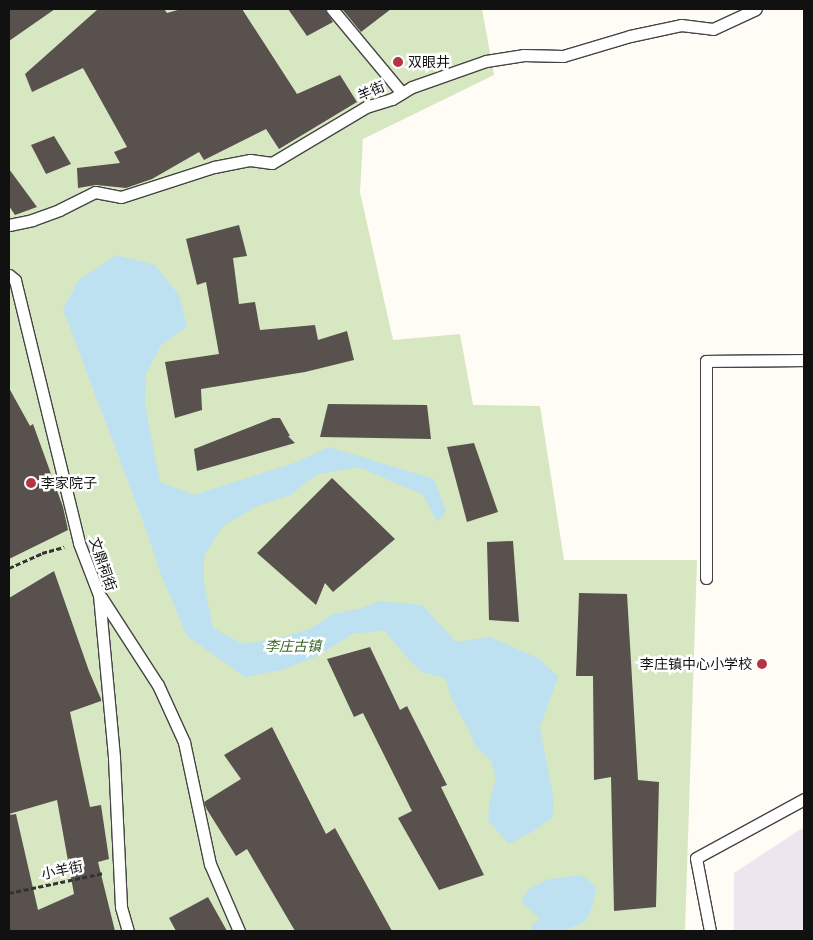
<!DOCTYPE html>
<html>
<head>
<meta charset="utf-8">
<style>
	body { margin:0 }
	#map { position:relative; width:813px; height:940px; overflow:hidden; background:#fefcf5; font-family:"Crimson Pro","Noto Sans SC",serif }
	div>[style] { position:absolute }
	.industrial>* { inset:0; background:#ede6ee }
	.green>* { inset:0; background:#d7e7c1 }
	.water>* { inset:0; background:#bee1f1 }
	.building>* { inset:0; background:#58514e }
	.path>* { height:3px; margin-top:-1.5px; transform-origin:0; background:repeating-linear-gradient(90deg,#333 0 5px,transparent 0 7.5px) }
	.roads { filter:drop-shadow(1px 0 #444) drop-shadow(-1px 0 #444) drop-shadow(0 1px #444) drop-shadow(0 -1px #444) }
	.service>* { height:11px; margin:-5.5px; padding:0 5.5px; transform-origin:5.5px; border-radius:5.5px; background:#fff }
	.dots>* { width:14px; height:14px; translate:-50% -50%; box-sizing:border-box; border:2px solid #fff; border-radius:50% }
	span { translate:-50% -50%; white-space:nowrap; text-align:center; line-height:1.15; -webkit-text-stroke:5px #fff; paint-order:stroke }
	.poi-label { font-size:14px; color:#111 }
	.left { translate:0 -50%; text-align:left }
	.right { translate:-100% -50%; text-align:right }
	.street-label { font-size:14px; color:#111 }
	.park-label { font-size:14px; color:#366426; font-style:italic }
	.frame { position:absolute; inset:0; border:10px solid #111; pointer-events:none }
</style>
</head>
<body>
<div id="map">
	<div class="industrial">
		<div style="clip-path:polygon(804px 827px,804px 931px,734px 931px,734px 873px)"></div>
	</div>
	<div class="green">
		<div style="clip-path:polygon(9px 9px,482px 9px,494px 75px,363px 139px,360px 192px,393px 340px,460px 334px,473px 405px,540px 406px,564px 560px,697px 560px,685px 931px,9px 931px)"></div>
	</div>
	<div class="water">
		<div style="clip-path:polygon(116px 255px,155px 265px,179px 295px,187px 327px,161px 345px,146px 374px,145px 405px,160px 482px,194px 495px,294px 463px,329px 447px,434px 479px,446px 512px,437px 522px,423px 495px,359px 467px,318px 474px,290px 495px,256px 507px,223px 526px,204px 556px,204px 584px,213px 628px,243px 644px,280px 638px,310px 629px,333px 614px,359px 609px,379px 601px,422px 605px,456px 642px,490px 637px,538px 658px,558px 676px,540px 728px,554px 800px,552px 818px,532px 832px,509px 844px,488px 821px,489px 803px,496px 779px,491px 761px,474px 744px,469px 730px,452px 700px,445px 678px,422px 672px,409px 660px,384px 630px,353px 634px,317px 656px,282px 670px,245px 677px,187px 636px,160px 572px,148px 535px,63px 309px,79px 280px)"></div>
		<div style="clip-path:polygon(581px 875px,596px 886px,593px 905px,585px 922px,562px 931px,531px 931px,531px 926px,540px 919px,521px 901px,529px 889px,549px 879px)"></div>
	</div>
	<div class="building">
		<div style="clip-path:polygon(9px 9px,55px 9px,9px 41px)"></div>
		<div style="clip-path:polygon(98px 9px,164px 9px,167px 13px,181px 9px,242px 9px,297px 94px,340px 75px,357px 102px,279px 149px,266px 129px,204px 160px,199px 152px,152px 179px,126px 188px,96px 185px,78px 188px,77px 168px,120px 163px,114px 152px,127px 147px,83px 68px,32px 92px,25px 74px)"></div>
		<div style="clip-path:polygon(288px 9px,325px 9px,333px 22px,307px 36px)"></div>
		<div style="clip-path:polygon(342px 9px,391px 9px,361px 32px)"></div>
		<div style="clip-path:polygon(54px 136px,71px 164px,46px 174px,31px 145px)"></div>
		<div style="clip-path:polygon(9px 169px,37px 207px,15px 215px,9px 206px)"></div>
		<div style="clip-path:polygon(239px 225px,247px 256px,233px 258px,239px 304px,255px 302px,260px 330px,315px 325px,318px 340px,347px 331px,354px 360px,305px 372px,201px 389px,202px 410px,175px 418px,165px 362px,219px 354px,206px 282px,197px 285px,186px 239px)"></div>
		<div style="clip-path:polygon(9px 388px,30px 426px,33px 424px,63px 507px,68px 530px,9px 559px)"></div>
		<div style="clip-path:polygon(328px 404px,427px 405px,431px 439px,320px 437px)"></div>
		<div style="clip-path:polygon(273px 418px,280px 418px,290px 436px,288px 436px,295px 443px,197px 471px,194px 449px)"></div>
		<div style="clip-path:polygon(474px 443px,498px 512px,467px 522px,447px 447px)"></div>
		<div style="clip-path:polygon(332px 478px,395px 539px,333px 592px,325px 583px,316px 605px,257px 553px)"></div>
		<div style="clip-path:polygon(513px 541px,519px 622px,489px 620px,487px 542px)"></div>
		<div style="clip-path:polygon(54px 571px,89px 671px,101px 699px,101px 701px,70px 712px,90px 807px,101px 805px,109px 859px,98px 862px,115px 931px,9px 931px,9px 815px,16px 814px,38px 910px,74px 894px,57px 800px,9px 814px,9px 598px)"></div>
		<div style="clip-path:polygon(579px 593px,627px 594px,638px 780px,659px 782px,656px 907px,614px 911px,611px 777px,594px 780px,593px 676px,576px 676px)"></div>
		<div style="clip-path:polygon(370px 647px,400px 710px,407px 706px,447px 785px,441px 787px,484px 875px,439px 890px,398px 818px,412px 811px,363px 713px,354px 717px,327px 659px)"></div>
		<div style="clip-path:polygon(272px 727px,326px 834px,335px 828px,392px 931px,295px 931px,247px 849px,236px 856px,206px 808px,204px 802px,241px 779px,224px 755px)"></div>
		<div style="clip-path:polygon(208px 897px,227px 931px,176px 931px,169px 918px)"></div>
	</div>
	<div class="path">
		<div style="left:9px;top:568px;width:36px;rotate:-24deg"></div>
		<div style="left:42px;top:553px;width:23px;rotate:-15deg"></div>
		<div style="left:9px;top:893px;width:97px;rotate:-11.9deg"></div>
	</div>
	<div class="roads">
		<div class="service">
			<div style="left:332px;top:9px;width:109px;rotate:50.2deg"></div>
			<div style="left:9px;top:225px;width:24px;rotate:-12deg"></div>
			<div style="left:32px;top:220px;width:29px;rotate:-20deg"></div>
			<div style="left:59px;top:210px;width:40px;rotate:-26.6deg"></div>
			<div style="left:95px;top:192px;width:26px;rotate:11deg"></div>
			<div style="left:121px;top:197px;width:98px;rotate:-17.9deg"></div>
			<div style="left:214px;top:167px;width:37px;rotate:-11deg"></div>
			<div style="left:250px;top:160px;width:22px;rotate:8deg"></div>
			<div style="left:272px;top:163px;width:109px;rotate:-30.8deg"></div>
			<div style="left:366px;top:107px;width:27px;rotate:-17deg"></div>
			<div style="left:392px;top:99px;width:23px;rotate:-31deg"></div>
			<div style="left:412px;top:87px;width:78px;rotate:-19.4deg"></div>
			<div style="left:486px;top:61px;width:37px;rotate:-9deg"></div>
			<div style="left:523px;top:55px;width:40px;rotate:1.4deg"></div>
			<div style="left:563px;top:56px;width:70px;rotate:-16.6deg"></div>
			<div style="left:630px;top:36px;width:52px;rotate:-12.2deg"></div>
			<div style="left:681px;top:25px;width:32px;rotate:7deg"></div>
			<div style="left:713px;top:29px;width:47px;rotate:-24.9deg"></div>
			<div style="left:9px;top:275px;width:8px;rotate:40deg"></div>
			<div style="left:15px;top:280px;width:271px;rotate:76.3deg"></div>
			<div style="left:79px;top:543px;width:56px;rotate:69deg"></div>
			<div style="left:99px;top:595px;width:164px;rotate:84.7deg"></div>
			<div style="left:114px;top:758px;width:149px;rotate:87.3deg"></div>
			<div style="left:121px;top:907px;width:25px;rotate:74deg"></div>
			<div style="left:706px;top:578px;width:217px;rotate:-90deg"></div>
			<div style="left:706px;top:361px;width:98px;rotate:-0.6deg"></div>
			<div style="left:101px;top:597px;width:105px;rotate:57.1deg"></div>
			<div style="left:158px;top:685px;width:63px;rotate:65.5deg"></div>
			<div style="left:184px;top:742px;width:125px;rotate:78deg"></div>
			<div style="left:210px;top:864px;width:73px;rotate:66.6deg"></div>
			<div style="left:710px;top:931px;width:74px;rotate:-100.9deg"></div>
			<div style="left:696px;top:858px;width:123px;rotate:-28.6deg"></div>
		</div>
	</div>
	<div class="dots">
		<div style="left:398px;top:62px;background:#b53442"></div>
		<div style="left:31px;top:483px;background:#b53442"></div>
		<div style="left:762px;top:664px;background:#b53442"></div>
	</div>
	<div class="poi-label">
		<span class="left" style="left:408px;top:62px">双眼井</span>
		<span class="left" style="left:41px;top:483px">李家院子</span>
		<span class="right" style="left:752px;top:664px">李庄镇中心小学校</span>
	</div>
	<div class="street-label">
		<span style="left:371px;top:91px;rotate:-23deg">羊街</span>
		<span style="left:103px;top:564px;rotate:71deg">文鼎祠街</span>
		<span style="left:62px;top:870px;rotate:-12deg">小羊街</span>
	</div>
	<div class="park-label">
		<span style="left:293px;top:646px">李庄古镇</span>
	</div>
	<div class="frame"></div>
</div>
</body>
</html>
